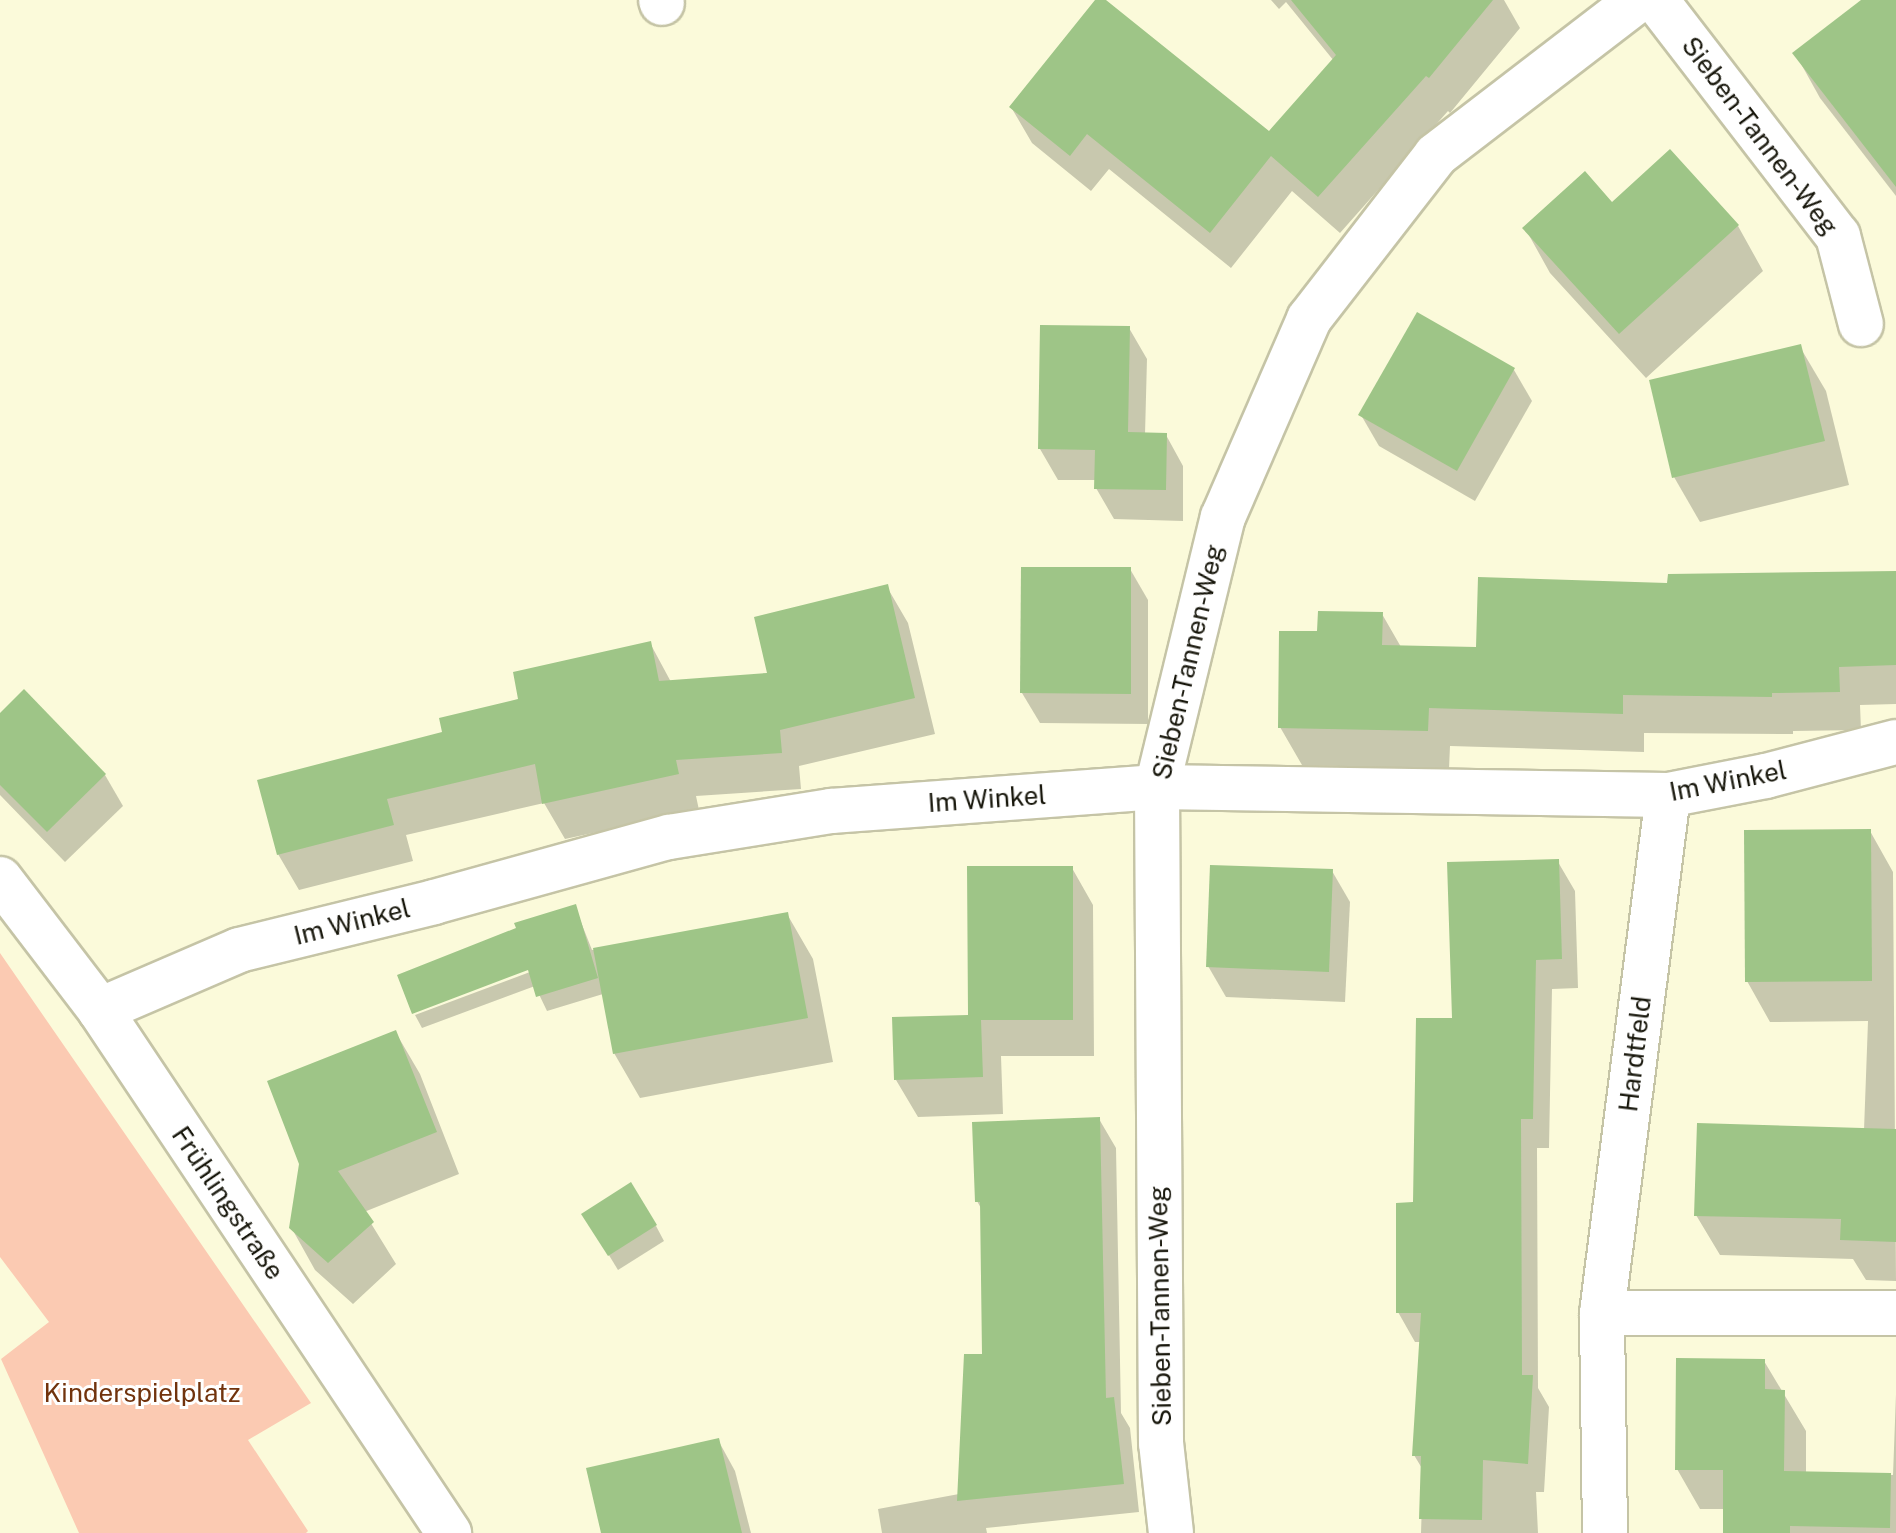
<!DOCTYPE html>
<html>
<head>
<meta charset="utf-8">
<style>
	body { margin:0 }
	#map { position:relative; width:1896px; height:1533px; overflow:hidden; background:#fbfada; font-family:"Public Sans",sans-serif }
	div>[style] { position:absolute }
	.green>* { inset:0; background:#fbcab2 }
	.shadow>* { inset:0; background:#0003 }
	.building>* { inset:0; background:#9ec587 }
	.roads { filter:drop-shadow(2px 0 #c5c4a6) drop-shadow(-2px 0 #c5c4a6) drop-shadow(0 2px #c5c4a6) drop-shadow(0 -2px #c5c4a6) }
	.minor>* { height:44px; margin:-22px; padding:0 22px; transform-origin:22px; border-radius:22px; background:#fff }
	span { translate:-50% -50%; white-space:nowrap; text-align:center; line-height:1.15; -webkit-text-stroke:6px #fff; paint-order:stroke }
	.street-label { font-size:26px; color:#18170c }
	.park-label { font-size:26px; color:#71330d }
</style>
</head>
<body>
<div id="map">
	<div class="green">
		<div style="clip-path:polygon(0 953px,311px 1403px,248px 1440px,308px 1531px,306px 1533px,79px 1533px,1px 1359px,49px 1322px,0 1257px)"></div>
	</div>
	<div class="shadow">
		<div style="clip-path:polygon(1098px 0,1103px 0,1269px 133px,1334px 61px,1286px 2px,1279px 9px,1271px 0,1504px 0,1520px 28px,1450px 113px,1448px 111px,1340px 233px,1292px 191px,1231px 268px,1109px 169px,1091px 191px,1032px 143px,1011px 107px)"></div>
		<div style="clip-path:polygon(1864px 0,1896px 0,1896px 196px,1820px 98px,1795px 53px)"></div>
		<div style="clip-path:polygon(1670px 152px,1738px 226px,1763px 271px,1646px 378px,1550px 273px,1525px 228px,1612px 204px)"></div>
		<div style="clip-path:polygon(1129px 328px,1147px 359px,1145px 435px,1166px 435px,1183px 466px,1183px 521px,1114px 519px,1096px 488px,1096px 480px,1058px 480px,1040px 449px)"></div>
		<div style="clip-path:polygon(1800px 347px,1826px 391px,1849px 485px,1700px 522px,1674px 477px)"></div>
		<div style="clip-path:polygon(1514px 370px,1532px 401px,1475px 501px,1379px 446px,1361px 415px)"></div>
		<div style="clip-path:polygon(1130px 569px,1148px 600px,1148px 724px,1040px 723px,1022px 693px)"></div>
		<div style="clip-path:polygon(1896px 572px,1896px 704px,1860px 705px,1861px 730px,1793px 731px,1793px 734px,1644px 733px,1644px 752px,1450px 746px,1449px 769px,1302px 765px,1280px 727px,1319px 633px,1382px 614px,1401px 647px,1478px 649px,1669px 585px)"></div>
		<div style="clip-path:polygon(887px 587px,908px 623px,935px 734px,799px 766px,801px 789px,696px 796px,699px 810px,565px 839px,544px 803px,406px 835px,413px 861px,299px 890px,278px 854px,445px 734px,650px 643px,671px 682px,770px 675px)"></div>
		<div style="clip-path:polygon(23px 692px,105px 775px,123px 806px,65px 862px,0 795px,0 715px)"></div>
		<div style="clip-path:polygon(1870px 831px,1893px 872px,1896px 1281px,1866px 1280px,1853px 1259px,1720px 1255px,1696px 1215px,1864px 1130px,1868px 1021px,1770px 1022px,1747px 981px)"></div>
		<div style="clip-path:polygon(1558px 862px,1575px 891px,1578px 988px,1552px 989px,1549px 1148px,1537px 1148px,1538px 1388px,1549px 1407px,1544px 1492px,1536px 1492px,1538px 1533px,1421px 1533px,1423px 1470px,1414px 1455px,1421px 1342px,1415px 1342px,1398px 1312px,1415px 1204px,1454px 1020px)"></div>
		<div style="clip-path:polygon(1072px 868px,1093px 905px,1094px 1056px,1001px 1056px,1003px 1114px,918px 1117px,896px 1080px,970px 1016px)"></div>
		<div style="clip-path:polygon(1332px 871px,1350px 902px,1345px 1002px,1226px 997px,1208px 966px)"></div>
		<div style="clip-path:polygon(575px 907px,592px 950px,787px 914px,813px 959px,833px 1062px,640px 1098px,614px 1053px,603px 994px,547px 1011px,535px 986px,422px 1028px,415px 1015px,538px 969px)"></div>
		<div style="clip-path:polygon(396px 1033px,420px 1074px,459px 1174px,364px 1212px,396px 1264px,353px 1304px,315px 1270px,291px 1227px)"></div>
		<div style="clip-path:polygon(1099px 1119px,1116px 1148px,1121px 1413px,1130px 1428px,1139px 1512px,986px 1528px,987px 1533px,882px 1533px,878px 1509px,959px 1494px,984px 1356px,982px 1210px,977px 1201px)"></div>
		<div style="clip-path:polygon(656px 1226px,664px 1241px,618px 1270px,593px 1229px)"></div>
		<div style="clip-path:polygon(1764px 1361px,1806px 1431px,1806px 1473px,1893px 1475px,1896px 1394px,1896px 1533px,1725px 1533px,1725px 1509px,1700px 1509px,1677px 1469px)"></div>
		<div style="clip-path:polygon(718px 1440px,735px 1471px,751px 1533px,603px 1533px)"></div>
	</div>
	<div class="building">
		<div style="clip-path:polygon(1095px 0,1106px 0,1269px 131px,1336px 55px,1291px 0,1493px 0,1429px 78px,1426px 76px,1318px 197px,1271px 156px,1210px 233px,1087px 134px,1070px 156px,1009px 107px)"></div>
		<div style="clip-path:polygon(1861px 0,1896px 0,1896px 187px,1792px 53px)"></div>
		<div style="clip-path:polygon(1670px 149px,1739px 225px,1619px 334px,1522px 228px,1585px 171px,1612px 202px)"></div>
		<div style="clip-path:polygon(1417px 312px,1515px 368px,1457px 471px,1358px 415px)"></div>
		<div style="clip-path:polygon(1040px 325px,1130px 326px,1128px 432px,1167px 433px,1166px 490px,1094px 489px,1095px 450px,1038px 449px)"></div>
		<div style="clip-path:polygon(1801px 344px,1825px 441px,1672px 478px,1649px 380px)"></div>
		<div style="clip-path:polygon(1021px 567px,1131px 567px,1131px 694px,1020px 693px)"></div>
		<div style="clip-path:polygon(1896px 571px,1896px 665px,1839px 667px,1840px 692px,1772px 693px,1772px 697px,1623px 695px,1623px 714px,1429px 708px,1428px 731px,1278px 728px,1279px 631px,1317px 631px,1318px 611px,1383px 612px,1382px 645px,1476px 647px,1478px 577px,1667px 583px,1668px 574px)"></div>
		<div style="clip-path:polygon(888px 584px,915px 698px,780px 730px,782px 753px,676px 760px,679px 774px,542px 804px,535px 764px,387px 799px,394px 825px,277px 855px,257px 780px,442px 732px,439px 718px,518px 699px,513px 672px,651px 641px,659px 681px,767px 673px,754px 617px)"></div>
		<div style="clip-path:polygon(24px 689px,106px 774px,47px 832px,0 785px,0 713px)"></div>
		<div style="clip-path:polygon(1871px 829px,1872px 981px,1745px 982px,1744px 830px)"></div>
		<div style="clip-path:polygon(1559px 859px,1562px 959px,1536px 960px,1533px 1119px,1521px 1119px,1522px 1375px,1533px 1375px,1528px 1464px,1483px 1460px,1482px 1520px,1419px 1519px,1421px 1456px,1412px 1456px,1421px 1313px,1396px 1313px,1396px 1203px,1413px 1202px,1416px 1018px,1452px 1018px,1447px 862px)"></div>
		<div style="clip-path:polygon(1210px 865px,1333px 869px,1329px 972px,1206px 967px)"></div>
		<div style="clip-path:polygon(967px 866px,1073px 866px,1073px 1020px,981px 1020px,983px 1077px,894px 1080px,892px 1017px,968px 1015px)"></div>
		<div style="clip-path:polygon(576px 904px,598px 978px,536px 997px,528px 970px,412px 1014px,397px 975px,516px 928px,514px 923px)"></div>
		<div style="clip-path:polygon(788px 912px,808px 1018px,613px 1054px,593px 948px)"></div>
		<div style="clip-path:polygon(396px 1030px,437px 1132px,338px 1171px,374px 1222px,328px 1263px,289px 1228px,299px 1164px,267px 1081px)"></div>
		<div style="clip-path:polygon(1100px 1117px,1106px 1398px,1114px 1397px,1124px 1484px,957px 1501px,964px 1354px,982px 1354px,980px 1202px,975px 1202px,972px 1122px)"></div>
		<div style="clip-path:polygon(1697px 1123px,1896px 1129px,1896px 1242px,1840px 1240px,1841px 1219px,1694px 1216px)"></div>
		<div style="clip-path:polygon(631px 1182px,657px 1225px,608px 1256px,581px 1214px)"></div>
		<div style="clip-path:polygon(1676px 1358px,1765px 1359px,1765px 1389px,1785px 1390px,1784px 1471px,1891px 1473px,1890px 1528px,1790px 1526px,1790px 1533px,1723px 1533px,1723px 1470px,1675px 1470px)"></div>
		<div style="clip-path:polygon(719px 1438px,742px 1533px,601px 1533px,586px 1468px)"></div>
	</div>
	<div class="roads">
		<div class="minor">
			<div style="left:661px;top:0;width:3px;rotate:72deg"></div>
			<div style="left:1656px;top:0;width:298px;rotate:52.4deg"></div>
			<div style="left:1838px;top:236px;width:91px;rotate:75.4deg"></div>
			<div style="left:0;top:879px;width:165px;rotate:52.6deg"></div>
			<div style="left:100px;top:1010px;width:629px;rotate:56.28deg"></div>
			<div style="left:100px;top:1010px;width:151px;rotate:-23.3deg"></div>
			<div style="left:239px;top:950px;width:201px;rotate:-13.8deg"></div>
			<div style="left:434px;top:902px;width:244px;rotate:-15.5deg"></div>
			<div style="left:669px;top:837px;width:164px;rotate:-9.1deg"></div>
			<div style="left:831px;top:811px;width:327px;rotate:-4.2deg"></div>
			<div style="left:1157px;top:787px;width:511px;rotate:0.9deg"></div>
			<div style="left:1668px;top:795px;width:100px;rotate:-11deg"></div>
			<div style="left:1766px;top:776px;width:134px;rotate:-14.7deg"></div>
			<div style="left:1602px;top:1313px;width:294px"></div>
			<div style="left:1171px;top:1533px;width:91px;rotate:-96.3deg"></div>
			<div style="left:1161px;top:1443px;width:656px;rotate:-90.35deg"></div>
			<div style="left:1157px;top:787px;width:278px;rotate:-76.3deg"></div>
			<div style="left:1223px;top:517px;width:216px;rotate:-66.5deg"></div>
			<div style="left:1309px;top:319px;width:207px;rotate:-52.2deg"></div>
			<div style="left:1436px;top:155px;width:255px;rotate:-37.5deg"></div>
			<div style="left:1605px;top:1533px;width:220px;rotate:-90.8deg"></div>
			<div style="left:1602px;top:1313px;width:522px;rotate:-82.74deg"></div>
		</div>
	</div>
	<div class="street-label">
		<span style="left:1760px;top:136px;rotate:53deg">Sieben-Tannen-Weg</span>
		<span style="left:1188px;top:662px;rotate:-77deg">Sieben-Tannen-Weg</span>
		<span style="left:1728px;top:781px;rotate:-11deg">Im Winkel</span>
		<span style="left:987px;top:799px;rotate:-4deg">Im Winkel</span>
		<span style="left:352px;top:922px;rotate:-14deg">Im Winkel</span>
		<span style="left:1635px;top:1054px;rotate:-83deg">Hardtfeld</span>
		<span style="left:228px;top:1203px;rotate:56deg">Frühlingstraße</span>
		<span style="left:1160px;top:1306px;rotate:-91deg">Sieben-Tannen-Weg</span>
	</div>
	<div class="park-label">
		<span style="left:142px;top:1393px">Kinderspielplatz</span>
	</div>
</div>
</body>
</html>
